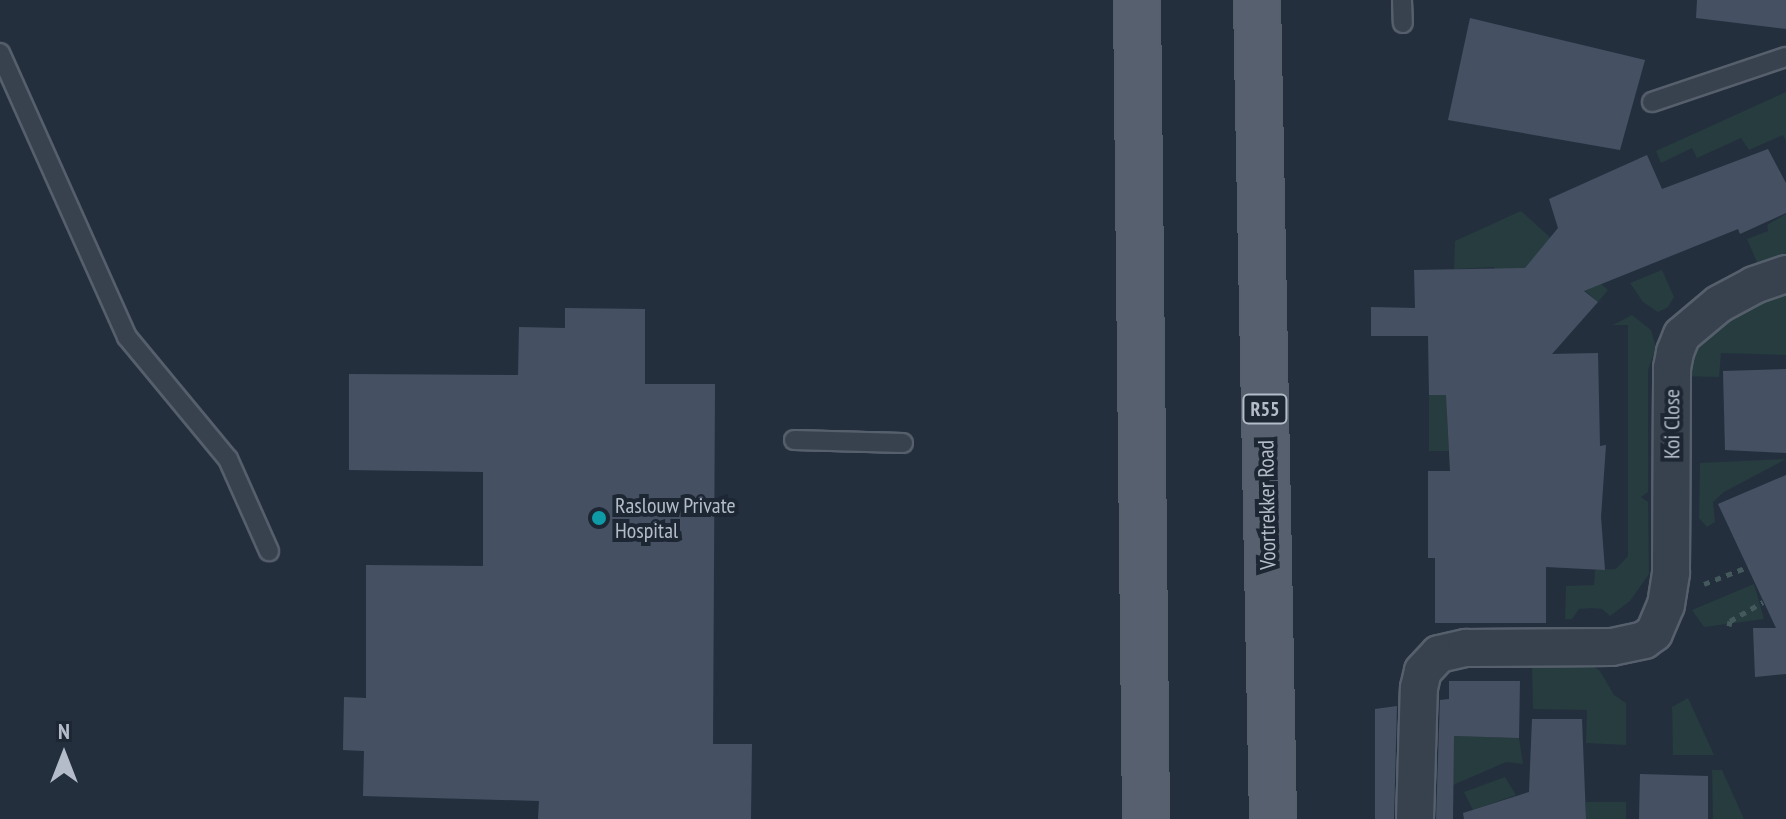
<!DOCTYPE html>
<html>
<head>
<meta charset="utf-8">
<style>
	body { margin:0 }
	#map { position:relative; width:1786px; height:819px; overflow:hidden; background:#242f3e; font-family:"PT Sans Narrow",sans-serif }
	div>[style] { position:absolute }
	.green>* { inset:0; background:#263c3f }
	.building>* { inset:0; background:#455162 }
	.path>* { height:5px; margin-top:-2.5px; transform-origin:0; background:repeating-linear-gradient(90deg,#44595c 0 6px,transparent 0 12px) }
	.roads { filter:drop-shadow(2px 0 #565f6c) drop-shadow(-2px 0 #565f6c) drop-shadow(0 2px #565f6c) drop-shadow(0 -2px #565f6c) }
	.service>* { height:18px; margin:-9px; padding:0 9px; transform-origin:9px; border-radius:9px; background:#38414e }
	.minor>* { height:36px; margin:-18px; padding:0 18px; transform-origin:18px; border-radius:18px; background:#38414e }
	.primary>* { height:44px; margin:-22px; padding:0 22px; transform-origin:22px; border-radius:22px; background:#56606e }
	.dots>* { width:22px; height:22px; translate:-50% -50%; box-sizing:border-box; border:4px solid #1d2633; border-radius:50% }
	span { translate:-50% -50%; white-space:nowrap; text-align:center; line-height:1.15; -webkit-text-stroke:8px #1d2633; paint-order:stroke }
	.shield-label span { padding:2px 6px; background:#1d2633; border:2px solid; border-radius:6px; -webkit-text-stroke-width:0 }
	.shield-label { font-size:20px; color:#b4bcc9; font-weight:700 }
	.street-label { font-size:22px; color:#b4bcc9 }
	.poi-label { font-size:22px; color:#b4bcc9 }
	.left { translate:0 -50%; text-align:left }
	.north { position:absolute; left:24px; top:715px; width:80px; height:80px; -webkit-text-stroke:6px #1d2633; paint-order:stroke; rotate:0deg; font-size:22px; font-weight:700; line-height:32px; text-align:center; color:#b4bcc9 }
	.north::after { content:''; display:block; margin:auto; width:28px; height:36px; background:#b4bcc9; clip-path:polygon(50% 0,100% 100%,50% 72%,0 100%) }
</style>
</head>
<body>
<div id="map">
	<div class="green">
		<div style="clip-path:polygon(1786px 92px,1786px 141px,1783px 135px,1749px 150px,1741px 138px,1697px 158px,1692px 148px,1661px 163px,1656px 151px)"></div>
		<div style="clip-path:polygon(1521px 211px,1608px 290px,1598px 302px,1568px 275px,1509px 287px,1495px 280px,1494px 267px,1454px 269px,1455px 241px)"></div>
		<div style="clip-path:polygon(1786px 214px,1786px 256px,1759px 267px,1747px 239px,1768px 231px,1767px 225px)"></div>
		<div style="clip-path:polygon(1662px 270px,1674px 297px,1668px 307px,1658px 312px,1643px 302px,1630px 283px)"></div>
		<div style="clip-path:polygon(1786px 289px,1786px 355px,1721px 353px,1719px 377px,1680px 376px,1699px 331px)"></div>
		<div style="clip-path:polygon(1632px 315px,1651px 330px,1656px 347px,1648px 370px,1648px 492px,1641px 497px,1648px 502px,1649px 574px,1630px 601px,1610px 616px,1602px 609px,1592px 608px,1579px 609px,1572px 619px,1565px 619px,1566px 586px,1594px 585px,1595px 570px,1616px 569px,1628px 556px,1628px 325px,1613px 325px)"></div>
		<div style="clip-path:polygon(1429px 395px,1543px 395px,1447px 413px,1449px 451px,1429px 451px)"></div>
		<div style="clip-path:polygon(1786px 459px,1724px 492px,1713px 502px,1715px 522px,1707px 527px,1699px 518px,1700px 463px)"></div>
		<div style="clip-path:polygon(1754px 584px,1764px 619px,1704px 627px,1692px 610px)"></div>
		<div style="clip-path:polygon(1532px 661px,1587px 661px,1600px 671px,1614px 695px,1626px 703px,1626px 745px,1586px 743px,1587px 710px,1533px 709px)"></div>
		<div style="clip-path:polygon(1688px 698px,1699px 722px,1714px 755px,1673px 755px,1672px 707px)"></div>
		<div style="clip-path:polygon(1454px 736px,1519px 738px,1523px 764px,1506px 762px,1453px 785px)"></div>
		<div style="clip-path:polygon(1712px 770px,1722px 770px,1744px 819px,1713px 819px)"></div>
		<div style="clip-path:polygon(1505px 777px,1516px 795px,1473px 810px,1464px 792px)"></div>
		<div style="clip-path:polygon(1586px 802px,1626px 802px,1626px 819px,1586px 819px)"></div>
	</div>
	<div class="building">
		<div style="clip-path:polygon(1697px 0,1786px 0,1786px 29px,1696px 18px)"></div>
		<div style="clip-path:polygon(1470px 18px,1645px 60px,1620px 150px,1448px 120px)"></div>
		<div style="clip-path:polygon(1768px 149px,1786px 183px,1786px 213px,1740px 234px,1738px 229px,1584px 291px,1598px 302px,1552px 354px,1598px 353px,1600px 446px,1606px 445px,1601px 517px,1605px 570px,1546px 567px,1546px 623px,1435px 623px,1435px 558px,1428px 558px,1428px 471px,1450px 471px,1446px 395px,1429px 395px,1428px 336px,1371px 336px,1371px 307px,1415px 308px,1414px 270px,1525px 268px,1558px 228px,1549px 199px,1647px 155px,1662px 189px)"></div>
		<div style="clip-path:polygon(565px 308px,645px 309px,645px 384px,715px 384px,713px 744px,752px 744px,751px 819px,538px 819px,539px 801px,363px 796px,364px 751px,343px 750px,344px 697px,366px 698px,366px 565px,483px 566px,483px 472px,349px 470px,349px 374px,518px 375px,519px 327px,565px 328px)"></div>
		<div style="clip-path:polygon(1786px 369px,1786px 453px,1725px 450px,1723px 371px)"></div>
		<div style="clip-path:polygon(1786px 475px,1786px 674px,1755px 677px,1753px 628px,1776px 628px,1718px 504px)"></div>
		<div style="clip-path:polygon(1449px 681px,1520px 681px,1519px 738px,1454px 736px,1453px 819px,1436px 819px,1440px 700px,1449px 699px)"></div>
		<div style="clip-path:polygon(1397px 706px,1394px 819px,1375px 819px,1375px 709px)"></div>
		<div style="clip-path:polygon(1532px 719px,1582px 719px,1586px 819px,1464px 819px,1463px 813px,1529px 792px)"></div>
		<div style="clip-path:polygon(1640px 774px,1708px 776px,1708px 819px,1639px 819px)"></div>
	</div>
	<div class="path">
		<div style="left:1704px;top:584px;width:49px;rotate:-21.4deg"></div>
		<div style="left:1729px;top:626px;width:5px;rotate:-79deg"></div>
		<div style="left:1730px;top:621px;width:38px;rotate:-30deg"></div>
	</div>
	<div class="roads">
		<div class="service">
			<div style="left:1402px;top:0;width:23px;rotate:88deg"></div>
			<div style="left:0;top:53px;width:311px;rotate:65.9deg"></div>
			<div style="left:127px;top:337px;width:158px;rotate:50.4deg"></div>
			<div style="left:228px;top:459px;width:101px;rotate:66deg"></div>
			<div style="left:1652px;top:102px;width:141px;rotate:-18.6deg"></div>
			<div style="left:794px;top:440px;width:109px;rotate:1.6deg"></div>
		</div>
		<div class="minor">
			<div style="left:1415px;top:819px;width:131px;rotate:-88.3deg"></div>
			<div style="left:1419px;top:688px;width:17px;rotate:-77deg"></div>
			<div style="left:1423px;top:671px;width:23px;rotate:-47deg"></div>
			<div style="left:1439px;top:654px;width:28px;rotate:-13deg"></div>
			<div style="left:1466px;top:648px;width:146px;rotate:-0.4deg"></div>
			<div style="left:1612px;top:647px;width:33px;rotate:-12deg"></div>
			<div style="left:1644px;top:640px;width:12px;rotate:-35deg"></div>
			<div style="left:1654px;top:633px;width:30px;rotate:-67deg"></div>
			<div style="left:1666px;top:605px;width:33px;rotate:-81deg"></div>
			<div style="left:1671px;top:572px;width:204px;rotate:-89.7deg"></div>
			<div style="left:1672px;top:368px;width:16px;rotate:-79deg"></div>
			<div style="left:1675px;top:352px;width:18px;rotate:-68deg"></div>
			<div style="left:1682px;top:335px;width:48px;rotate:-40deg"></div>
			<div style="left:1719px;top:304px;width:40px;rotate:-28deg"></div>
			<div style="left:1754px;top:285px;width:34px;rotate:-19deg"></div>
		</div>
		<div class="primary">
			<div style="left:1137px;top:0;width:819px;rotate:89.37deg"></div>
			<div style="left:1257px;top:0;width:819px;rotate:88.88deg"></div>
		</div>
	</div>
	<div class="dots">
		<div style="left:599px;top:518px;background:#0f9aa8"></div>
	</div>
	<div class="shield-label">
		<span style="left:1265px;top:409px">R55</span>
	</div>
	<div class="street-label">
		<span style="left:1672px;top:424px;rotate:-90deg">Koi Close</span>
		<span style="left:1267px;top:505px;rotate:-91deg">Voortrekker Road</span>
	</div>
	<div class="poi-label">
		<span class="left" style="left:615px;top:518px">Raslouw Private<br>Hospital</span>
	</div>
	<div class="north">N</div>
</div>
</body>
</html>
